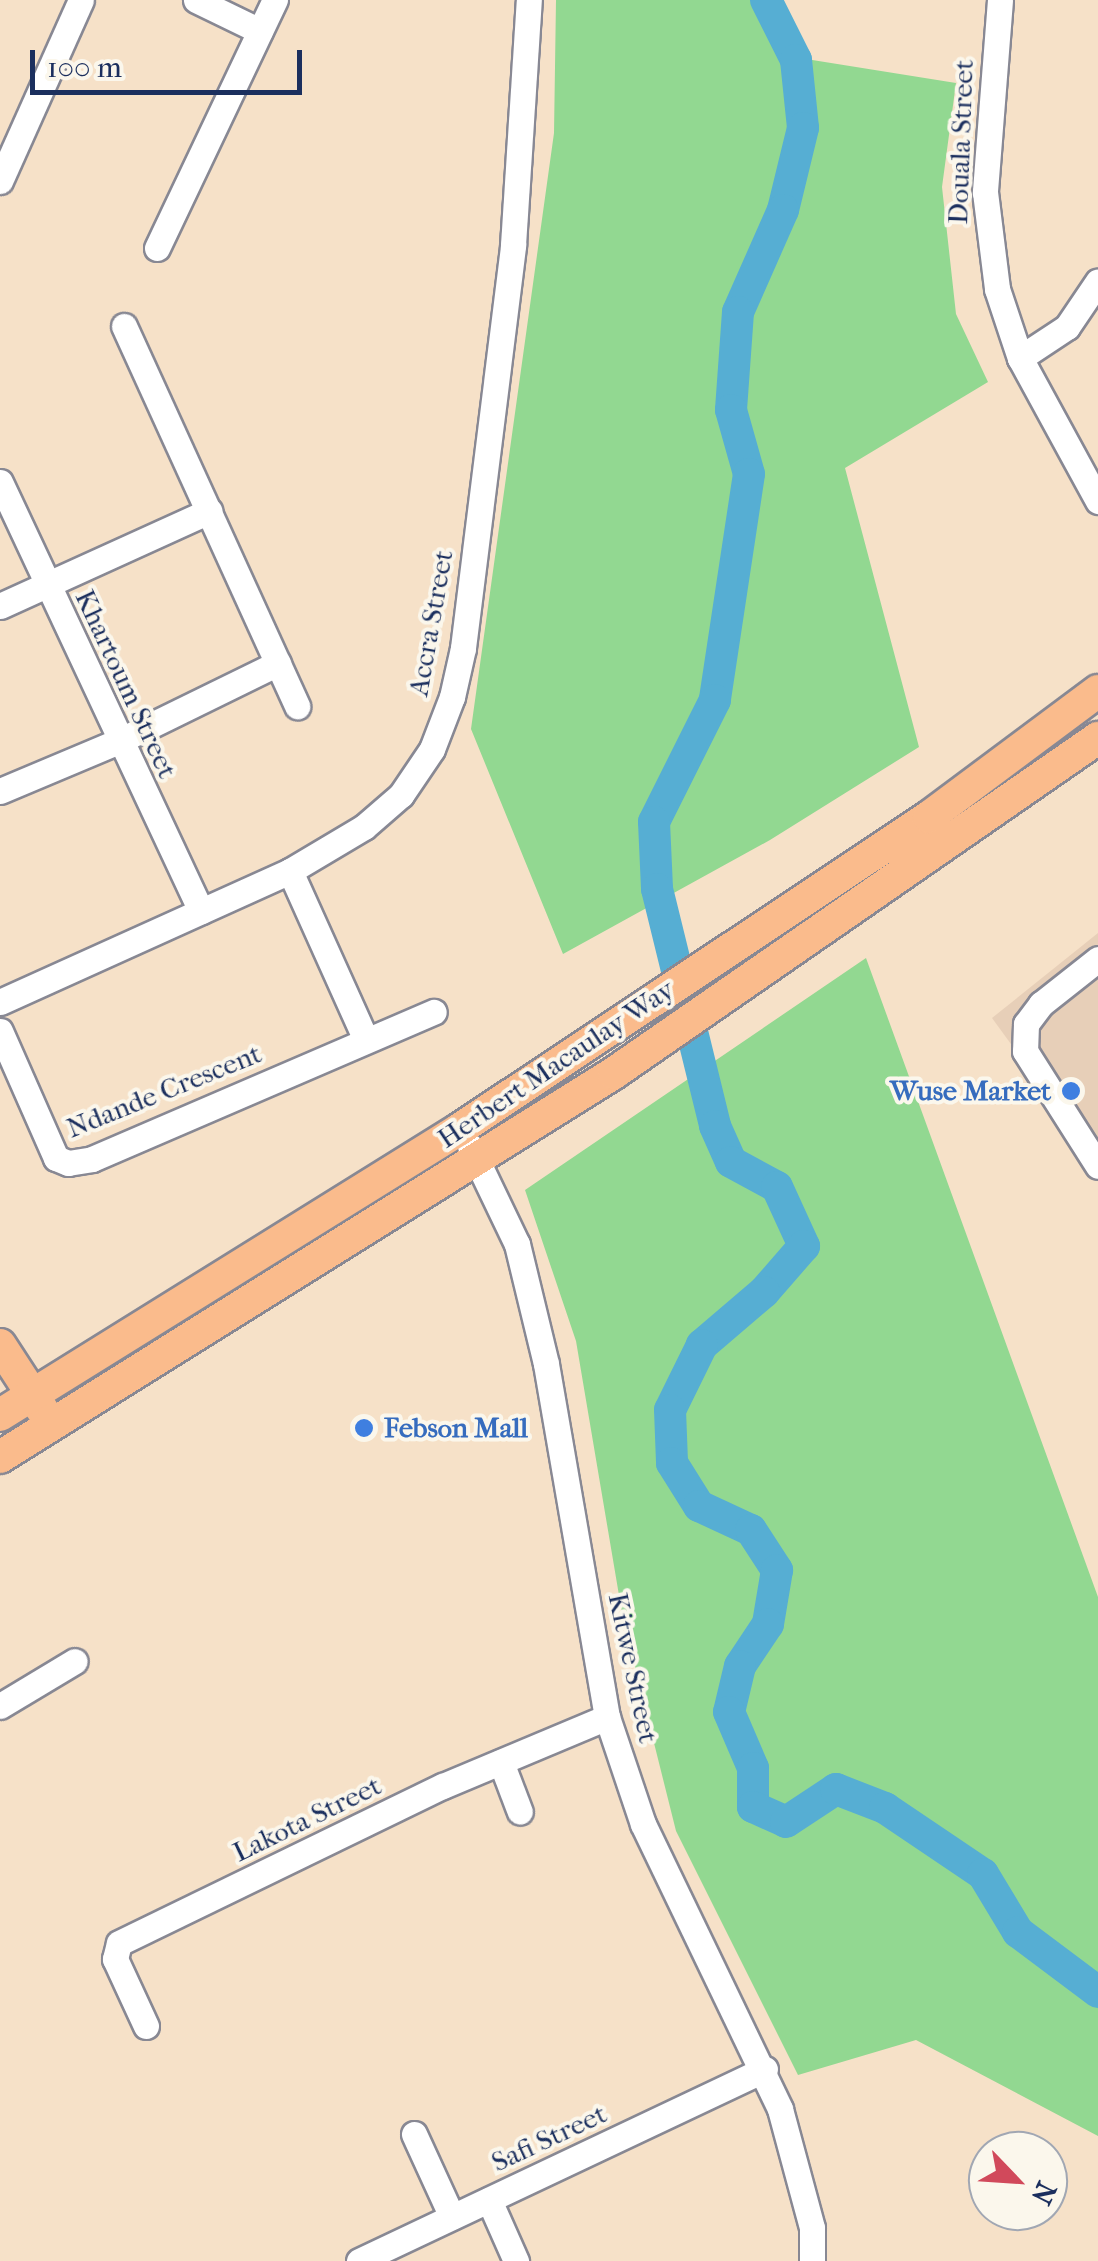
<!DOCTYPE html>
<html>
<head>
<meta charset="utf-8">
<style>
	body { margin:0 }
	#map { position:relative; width:1098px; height:2261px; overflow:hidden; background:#f6e1c8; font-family:"IM FELL French Canon",serif }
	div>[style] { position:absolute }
	.built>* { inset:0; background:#e7cfb8 }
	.green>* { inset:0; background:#92d891 }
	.river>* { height:32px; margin:-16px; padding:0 16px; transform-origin:16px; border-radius:16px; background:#56aed3 }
	.roads { filter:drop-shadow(2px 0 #888893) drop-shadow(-2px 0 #888893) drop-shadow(0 2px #888893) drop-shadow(0 -2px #888893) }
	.minor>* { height:25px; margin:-12.5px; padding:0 12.5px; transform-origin:12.5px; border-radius:12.5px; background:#fff }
	.major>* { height:32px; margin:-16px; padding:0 16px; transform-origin:16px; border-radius:16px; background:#fabb8c }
	.dots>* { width:28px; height:28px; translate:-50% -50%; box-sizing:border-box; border:5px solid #fbf7ec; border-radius:50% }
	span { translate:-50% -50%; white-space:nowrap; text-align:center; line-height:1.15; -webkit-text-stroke:8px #fbf7ec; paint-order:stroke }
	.street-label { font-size:28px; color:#1b2f5e }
	.shop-label { font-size:28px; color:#366cbe; font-weight:700 }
	.right { translate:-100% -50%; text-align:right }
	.left { translate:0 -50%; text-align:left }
	.north { position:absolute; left:968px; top:2131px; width:100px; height:100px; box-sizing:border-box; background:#fbf7ec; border:2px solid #a1a7b3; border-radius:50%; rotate:115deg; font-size:28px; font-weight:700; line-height:40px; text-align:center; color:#1b2f5e }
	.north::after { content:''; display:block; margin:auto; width:35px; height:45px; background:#d1495b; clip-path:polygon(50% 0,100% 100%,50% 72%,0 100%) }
	.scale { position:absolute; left:30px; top:50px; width:272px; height:45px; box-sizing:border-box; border:5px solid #1b2f5e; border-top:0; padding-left:12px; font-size:30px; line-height:35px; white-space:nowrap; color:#1b2f5e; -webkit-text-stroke:8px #fbf7ec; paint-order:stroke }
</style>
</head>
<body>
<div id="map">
	<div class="built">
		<div style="clip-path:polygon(1098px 933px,1098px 1164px,992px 1018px)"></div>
	</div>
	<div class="green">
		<div style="clip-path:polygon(556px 0,778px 0,806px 59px,956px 83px,942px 187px,956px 314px,988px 382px,845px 468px,919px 747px,770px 840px,563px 954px,471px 729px,554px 133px)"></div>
		<div style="clip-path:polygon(866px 958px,1098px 1597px,1098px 2136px,916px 2040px,798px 2075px,676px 1831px,623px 1619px,576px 1341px,525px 1190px)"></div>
	</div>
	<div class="river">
		<div style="left:766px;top:0;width:67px;rotate:63.4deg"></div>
		<div style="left:796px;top:60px;width:68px;rotate:84.1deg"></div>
		<div style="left:803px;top:128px;width:84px;rotate:103.7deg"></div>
		<div style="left:783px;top:210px;width:111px;rotate:113.8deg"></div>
		<div style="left:738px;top:312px;width:98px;rotate:94.1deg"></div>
		<div style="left:731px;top:410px;width:66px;rotate:74.3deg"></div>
		<div style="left:749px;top:474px;width:229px;rotate:98.6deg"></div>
		<div style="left:715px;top:700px;width:136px;rotate:116.6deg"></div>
		<div style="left:654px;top:822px;width:67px;rotate:87.4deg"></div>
		<div style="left:657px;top:889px;width:244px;rotate:76.2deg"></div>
		<div style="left:715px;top:1126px;width:39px;rotate:66deg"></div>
		<div style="left:731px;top:1162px;width:52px;rotate:28.5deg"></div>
		<div style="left:777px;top:1187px;width:65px;rotate:65.4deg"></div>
		<div style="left:804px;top:1246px;width:61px;rotate:131deg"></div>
		<div style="left:764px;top:1292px;width:82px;rotate:139.5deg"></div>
		<div style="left:702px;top:1345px;width:72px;rotate:116.2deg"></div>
		<div style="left:670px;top:1410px;width:53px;rotate:87.8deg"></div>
		<div style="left:672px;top:1463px;width:51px;rotate:57.9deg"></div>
		<div style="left:699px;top:1506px;width:57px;rotate:24.8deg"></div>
		<div style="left:751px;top:1530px;width:48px;rotate:57deg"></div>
		<div style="left:777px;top:1570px;width:55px;rotate:99.5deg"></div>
		<div style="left:768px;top:1624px;width:50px;rotate:123.7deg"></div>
		<div style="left:740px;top:1666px;width:47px;rotate:103.4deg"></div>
		<div style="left:729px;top:1712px;width:61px;rotate:66.8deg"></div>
		<div style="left:753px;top:1768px;width:39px;rotate:90deg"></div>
		<div style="left:753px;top:1807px;width:36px;rotate:24deg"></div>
		<div style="left:786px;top:1822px;width:60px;rotate:-33.4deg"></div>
		<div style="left:836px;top:1789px;width:53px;rotate:21.2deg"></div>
		<div style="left:885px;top:1808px;width:118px;rotate:34deg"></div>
		<div style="left:983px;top:1874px;width:68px;rotate:58.9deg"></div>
		<div style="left:1018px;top:1932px;width:100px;rotate:36.9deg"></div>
	</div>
	<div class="roads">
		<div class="minor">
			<div style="left:196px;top:0;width:71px;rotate:25.8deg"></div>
			<div style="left:1000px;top:0;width:193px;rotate:94.5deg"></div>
			<div style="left:985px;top:192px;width:98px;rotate:82.9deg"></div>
			<div style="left:997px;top:289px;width:73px;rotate:71.6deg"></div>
			<div style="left:1020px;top:358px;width:163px;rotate:61.4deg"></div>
			<div style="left:0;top:181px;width:198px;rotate:-65.9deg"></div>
			<div style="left:157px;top:248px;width:275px;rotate:-64.6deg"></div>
			<div style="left:124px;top:326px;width:418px;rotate:65.5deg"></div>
			<div style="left:1020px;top:358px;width:56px;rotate:-33.4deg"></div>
			<div style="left:1067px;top:327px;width:55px;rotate:-56deg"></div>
			<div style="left:0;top:482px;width:474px;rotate:64.9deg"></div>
			<div style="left:0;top:606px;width:230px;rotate:-24.4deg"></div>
			<div style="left:0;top:791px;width:129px;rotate:-22.8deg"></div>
			<div style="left:119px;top:741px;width:177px;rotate:-26.1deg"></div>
			<div style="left:290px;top:871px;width:185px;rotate:65.8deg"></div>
			<div style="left:1098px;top:959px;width:73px;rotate:141.7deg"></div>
			<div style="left:1041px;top:1004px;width:25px;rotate:127deg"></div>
			<div style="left:1026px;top:1024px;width:27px;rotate:92deg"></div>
			<div style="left:1025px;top:1051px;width:136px;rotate:57.6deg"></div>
			<div style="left:0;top:1002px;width:318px;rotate:-24.3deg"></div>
			<div style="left:290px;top:871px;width:86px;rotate:-30.7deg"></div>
			<div style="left:364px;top:827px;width:49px;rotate:-40.9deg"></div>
			<div style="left:401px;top:795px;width:55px;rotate:-56deg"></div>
			<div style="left:432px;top:749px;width:56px;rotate:-69deg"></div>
			<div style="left:452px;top:697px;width:50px;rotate:-77.3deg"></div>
			<div style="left:463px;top:648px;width:406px;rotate:-82.9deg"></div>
			<div style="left:513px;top:245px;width:246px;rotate:-86.3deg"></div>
			<div style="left:0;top:1031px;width:139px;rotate:66.2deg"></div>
			<div style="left:56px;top:1158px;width:13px;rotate:23deg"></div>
			<div style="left:68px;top:1163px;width:24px;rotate:-9deg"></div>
			<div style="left:92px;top:1159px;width:372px;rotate:-23.3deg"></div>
			<div style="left:470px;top:1146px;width:109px;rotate:64.4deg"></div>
			<div style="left:517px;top:1244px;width:123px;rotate:76.4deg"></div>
			<div style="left:546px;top:1364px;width:358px;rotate:80.2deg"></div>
			<div style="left:607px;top:1717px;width:113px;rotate:71.4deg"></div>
			<div style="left:643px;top:1824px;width:316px;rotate:64.3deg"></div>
			<div style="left:780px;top:2109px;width:123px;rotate:74.9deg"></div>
			<div style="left:812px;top:2228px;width:33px;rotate:90deg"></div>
			<div style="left:0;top:1706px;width:87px;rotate:-31deg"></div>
			<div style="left:501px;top:1762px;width:53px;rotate:69.2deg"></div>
			<div style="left:146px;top:2026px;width:74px;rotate:-114.8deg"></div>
			<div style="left:115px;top:1959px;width:16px;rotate:-76deg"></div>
			<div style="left:119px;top:1943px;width:360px;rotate:-25.9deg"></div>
			<div style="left:443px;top:1786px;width:178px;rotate:-22.8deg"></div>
			<div style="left:414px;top:2134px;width:91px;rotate:65.4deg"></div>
			<div style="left:489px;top:2200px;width:67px;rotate:66.1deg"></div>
			<div style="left:359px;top:2261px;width:449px;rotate:-25.3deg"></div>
		</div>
		<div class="major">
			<div style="left:0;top:1345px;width:79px;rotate:56.9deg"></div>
			<div style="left:0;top:1415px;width:542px;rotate:-31.87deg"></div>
			<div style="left:460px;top:1129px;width:563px;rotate:-33.63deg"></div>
			<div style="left:929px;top:817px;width:211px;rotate:-36.7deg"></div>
			<div style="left:0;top:1457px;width:724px;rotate:-32.02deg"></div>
			<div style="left:614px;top:1073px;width:589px;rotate:-34.69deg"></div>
		</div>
	</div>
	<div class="dots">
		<div style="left:1071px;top:1091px;background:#3f7fe0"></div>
		<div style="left:364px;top:1428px;background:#3f7fe0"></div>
	</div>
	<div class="street-label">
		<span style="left:961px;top:142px;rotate:-88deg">Douala Street</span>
		<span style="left:431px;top:623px;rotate:-80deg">Accra Street</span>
		<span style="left:126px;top:684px;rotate:65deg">Khartoum Street</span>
		<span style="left:556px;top:1064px;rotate:-34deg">Herbert Macaulay Way</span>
		<span style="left:164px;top:1091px;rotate:-22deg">Ndande Crescent</span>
		<span style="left:633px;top:1668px;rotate:78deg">Kitwe Street</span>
		<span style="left:307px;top:1819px;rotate:-26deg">Lakota Street</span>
		<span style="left:549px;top:2138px;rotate:-25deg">Safi Street</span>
	</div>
	<div class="shop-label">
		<span class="right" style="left:1051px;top:1091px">Wuse Market</span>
		<span class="left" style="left:384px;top:1428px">Febson Mall</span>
	</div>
	<div class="north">N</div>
	<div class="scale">100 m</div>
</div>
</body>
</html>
